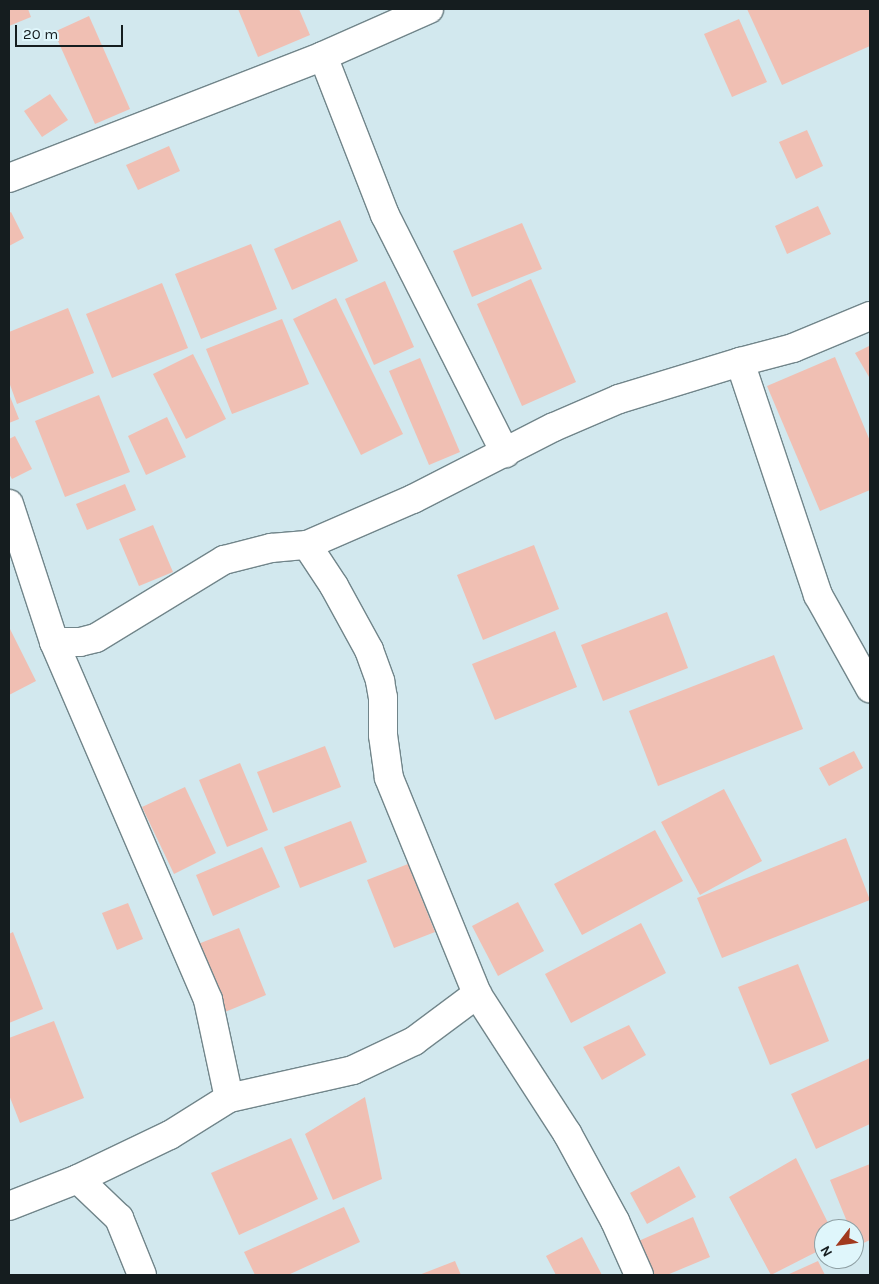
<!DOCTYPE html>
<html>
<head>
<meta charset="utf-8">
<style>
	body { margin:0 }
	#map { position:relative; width:879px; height:1284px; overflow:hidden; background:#d2e8ee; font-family:Karla,sans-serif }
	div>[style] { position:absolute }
	.building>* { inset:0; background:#f0bfb3 }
	.roads { filter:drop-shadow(1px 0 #71858a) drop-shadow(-1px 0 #71858a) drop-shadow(0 1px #71858a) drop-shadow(0 -1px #71858a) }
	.street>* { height:28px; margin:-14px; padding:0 14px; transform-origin:14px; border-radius:14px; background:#fff }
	span { translate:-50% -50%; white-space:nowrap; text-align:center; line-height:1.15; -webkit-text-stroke:4px #dff6fb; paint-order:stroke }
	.frame { position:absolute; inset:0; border:10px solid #151d1f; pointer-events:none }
	.north { position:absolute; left:814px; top:1219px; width:50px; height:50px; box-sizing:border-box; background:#dff6fb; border:1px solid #8e9fa3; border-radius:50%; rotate:240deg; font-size:14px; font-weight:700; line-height:20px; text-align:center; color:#151d1f }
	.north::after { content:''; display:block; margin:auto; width:18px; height:22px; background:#a1391e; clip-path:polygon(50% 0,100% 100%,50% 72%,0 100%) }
	.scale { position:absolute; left:15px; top:25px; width:108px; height:22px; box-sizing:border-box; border:2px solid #151d1f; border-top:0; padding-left:6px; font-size:15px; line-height:18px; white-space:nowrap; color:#151d1f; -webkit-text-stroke:4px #dff6fb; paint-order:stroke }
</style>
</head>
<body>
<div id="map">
	<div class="building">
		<div style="clip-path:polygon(9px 9px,28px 9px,31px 17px,9px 26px)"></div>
		<div style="clip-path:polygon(238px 9px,299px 9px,310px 35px,258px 57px)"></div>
		<div style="clip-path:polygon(747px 9px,870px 9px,870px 46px,782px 85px)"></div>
		<div style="clip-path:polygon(89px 16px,130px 109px,95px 124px,54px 32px)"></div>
		<div style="clip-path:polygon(739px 19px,767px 82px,732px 97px,704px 34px)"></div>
		<div style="clip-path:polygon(50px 94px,68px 120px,42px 137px,24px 111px)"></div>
		<div style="clip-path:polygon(807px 130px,823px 166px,796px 179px,779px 142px)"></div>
		<div style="clip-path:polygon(169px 146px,180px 171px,138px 190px,126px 165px)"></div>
		<div style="clip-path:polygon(818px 206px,831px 234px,787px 254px,775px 226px)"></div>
		<div style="clip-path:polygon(11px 212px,24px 238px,9px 246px,9px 213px)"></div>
		<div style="clip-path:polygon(340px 220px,358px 261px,292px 290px,274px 249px)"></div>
		<div style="clip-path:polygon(522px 223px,542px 269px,472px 297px,453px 251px)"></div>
		<div style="clip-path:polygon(251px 244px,277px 309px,201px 339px,175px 274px)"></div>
		<div style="clip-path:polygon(531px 279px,576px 382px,522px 406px,477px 304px)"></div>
		<div style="clip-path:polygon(385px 281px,414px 347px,374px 365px,345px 299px)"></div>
		<div style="clip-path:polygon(162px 283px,188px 348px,112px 378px,86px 314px)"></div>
		<div style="clip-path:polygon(336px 298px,403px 434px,361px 455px,293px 319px)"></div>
		<div style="clip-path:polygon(68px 308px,94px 373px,17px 404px,9px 382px,9px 332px)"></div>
		<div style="clip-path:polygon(282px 319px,309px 384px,232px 414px,206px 349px)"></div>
		<div style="clip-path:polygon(869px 346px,870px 377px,869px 377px,855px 353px)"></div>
		<div style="clip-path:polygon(193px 354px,226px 419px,186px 439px,153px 374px)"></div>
		<div style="clip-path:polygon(835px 357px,870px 441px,870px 490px,820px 511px,767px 386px)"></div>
		<div style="clip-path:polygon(420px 358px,460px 452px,429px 465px,389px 371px)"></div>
		<div style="clip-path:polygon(9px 394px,19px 419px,9px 423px)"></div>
		<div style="clip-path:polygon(99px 395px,130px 472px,65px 497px,35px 421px)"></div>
		<div style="clip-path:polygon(167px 417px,186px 457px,146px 475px,128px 436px)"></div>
		<div style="clip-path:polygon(15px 436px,32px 469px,12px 479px,9px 474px,9px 439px)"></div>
		<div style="clip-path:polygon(125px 484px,136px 510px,87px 530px,76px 504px)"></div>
		<div style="clip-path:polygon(153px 525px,173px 572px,139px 586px,119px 539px)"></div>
		<div style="clip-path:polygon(534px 545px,559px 609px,483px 640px,457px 575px)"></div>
		<div style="clip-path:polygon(667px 612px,688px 668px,603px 701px,581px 645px)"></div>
		<div style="clip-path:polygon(9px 627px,36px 681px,9px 695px)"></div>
		<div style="clip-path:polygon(555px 631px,577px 687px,495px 720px,472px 664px)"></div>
		<div style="clip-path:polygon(774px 655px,803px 729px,658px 786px,629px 711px)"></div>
		<div style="clip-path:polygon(325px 746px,341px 787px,273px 813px,257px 772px)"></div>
		<div style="clip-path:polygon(854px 751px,863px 768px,829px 786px,819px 768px)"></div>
		<div style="clip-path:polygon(240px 763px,268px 830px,227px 847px,199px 780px)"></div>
		<div style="clip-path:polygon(185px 787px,216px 853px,174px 874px,142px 807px)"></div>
		<div style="clip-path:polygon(724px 789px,762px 861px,700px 895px,661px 822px)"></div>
		<div style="clip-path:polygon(351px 821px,367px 862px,300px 888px,284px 847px)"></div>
		<div style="clip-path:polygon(655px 830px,683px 881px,582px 935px,554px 884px)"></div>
		<div style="clip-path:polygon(846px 838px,870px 900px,722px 958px,697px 898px)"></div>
		<div style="clip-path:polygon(262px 847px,280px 887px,213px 916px,196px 875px)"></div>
		<div style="clip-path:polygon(408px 864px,435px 932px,394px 948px,367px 880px)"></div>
		<div style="clip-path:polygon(518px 902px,544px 951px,498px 976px,472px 926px)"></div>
		<div style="clip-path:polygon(128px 903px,143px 939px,117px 950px,102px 913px)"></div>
		<div style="clip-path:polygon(641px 923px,666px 973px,571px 1023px,545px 974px)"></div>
		<div style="clip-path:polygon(239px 928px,266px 995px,225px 1012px,198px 944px)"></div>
		<div style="clip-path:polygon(13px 932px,43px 1009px,9px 1023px,9px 934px)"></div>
		<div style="clip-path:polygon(798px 964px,829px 1041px,770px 1065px,738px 987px)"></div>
		<div style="clip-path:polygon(54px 1021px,84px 1098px,20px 1123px,9px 1095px,9px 1038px)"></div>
		<div style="clip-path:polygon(629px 1025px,646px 1055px,602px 1080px,583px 1047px)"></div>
		<div style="clip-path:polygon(870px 1058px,870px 1124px,816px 1149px,791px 1094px)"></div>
		<div style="clip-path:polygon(365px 1097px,382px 1179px,333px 1200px,305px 1134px)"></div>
		<div style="clip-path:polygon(291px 1138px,318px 1199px,239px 1235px,211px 1173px)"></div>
		<div style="clip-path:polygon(796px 1158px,831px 1229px,824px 1229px,824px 1248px,771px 1275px,729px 1197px)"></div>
		<div style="clip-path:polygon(870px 1164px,870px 1240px,857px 1246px,854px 1229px,850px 1229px,830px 1180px)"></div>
		<div style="clip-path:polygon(679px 1166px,696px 1197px,647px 1224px,630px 1193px)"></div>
		<div style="clip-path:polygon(344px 1207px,360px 1242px,288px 1275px,255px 1275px,244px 1252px)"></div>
		<div style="clip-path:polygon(693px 1217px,710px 1257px,667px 1275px,647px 1275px,634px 1243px)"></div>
		<div style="clip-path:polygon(582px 1237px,602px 1275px,556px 1275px,546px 1256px)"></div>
		<div style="clip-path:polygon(455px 1261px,461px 1275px,419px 1275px)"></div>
		<div style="clip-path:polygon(818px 1261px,825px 1275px,787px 1275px)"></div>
	</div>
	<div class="roads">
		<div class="street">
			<div style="left:323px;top:56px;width:171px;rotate:68.7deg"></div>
			<div style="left:385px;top:215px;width:267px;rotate:63.2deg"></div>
			<div style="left:9px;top:178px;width:337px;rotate:-21.2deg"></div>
			<div style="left:323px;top:56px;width:116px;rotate:-23.9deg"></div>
			<div style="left:740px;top:362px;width:246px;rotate:71.5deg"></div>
			<div style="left:818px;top:595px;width:107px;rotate:60.8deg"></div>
			<div style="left:9px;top:504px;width:145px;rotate:71.9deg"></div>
			<div style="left:54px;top:642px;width:390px;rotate:66.7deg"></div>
			<div style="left:208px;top:1000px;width:100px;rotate:77.9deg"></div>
			<div style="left:307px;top:545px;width:49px;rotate:56.6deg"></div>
			<div style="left:334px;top:586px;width:73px;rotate:61.3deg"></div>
			<div style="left:369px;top:650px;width:33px;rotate:70deg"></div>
			<div style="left:380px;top:681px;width:17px;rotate:80deg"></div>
			<div style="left:383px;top:698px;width:37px;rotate:90deg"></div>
			<div style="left:383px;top:735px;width:43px;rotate:82.1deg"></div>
			<div style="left:389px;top:778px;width:233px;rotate:67.8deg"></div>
			<div style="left:477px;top:994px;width:166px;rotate:57.1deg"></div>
			<div style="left:567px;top:1133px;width:100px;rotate:61.4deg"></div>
			<div style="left:615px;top:1221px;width:59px;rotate:66deg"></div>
			<div style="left:54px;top:642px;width:26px"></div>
			<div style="left:80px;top:642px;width:16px;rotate:-14deg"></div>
			<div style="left:96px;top:638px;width:150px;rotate:-31.4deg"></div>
			<div style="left:224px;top:560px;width:49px;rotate:-14.3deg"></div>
			<div style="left:271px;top:548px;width:36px;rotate:-5deg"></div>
			<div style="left:307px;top:545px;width:116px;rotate:-23.5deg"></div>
			<div style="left:413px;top:499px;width:158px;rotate:-27.1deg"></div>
			<div style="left:554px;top:427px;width:71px;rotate:-23.3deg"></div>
			<div style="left:619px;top:399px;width:127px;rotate:-17deg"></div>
			<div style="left:740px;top:362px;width:55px;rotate:-14.8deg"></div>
			<div style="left:793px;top:348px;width:83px;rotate:-22.6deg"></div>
			<div style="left:78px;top:1179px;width:57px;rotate:43.6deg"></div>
			<div style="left:119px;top:1218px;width:61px;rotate:68deg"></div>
			<div style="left:9px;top:1206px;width:74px;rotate:-21.4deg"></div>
			<div style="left:78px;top:1179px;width:102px;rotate:-25.6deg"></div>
			<div style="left:170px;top:1135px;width:70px;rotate:-32.1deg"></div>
			<div style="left:229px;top:1098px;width:127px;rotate:-12.7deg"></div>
			<div style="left:353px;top:1070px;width:68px;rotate:-25.4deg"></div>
			<div style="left:414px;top:1041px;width:79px;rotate:-36.7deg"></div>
		</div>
	</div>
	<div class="frame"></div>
	<div class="north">N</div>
	<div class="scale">20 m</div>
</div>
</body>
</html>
